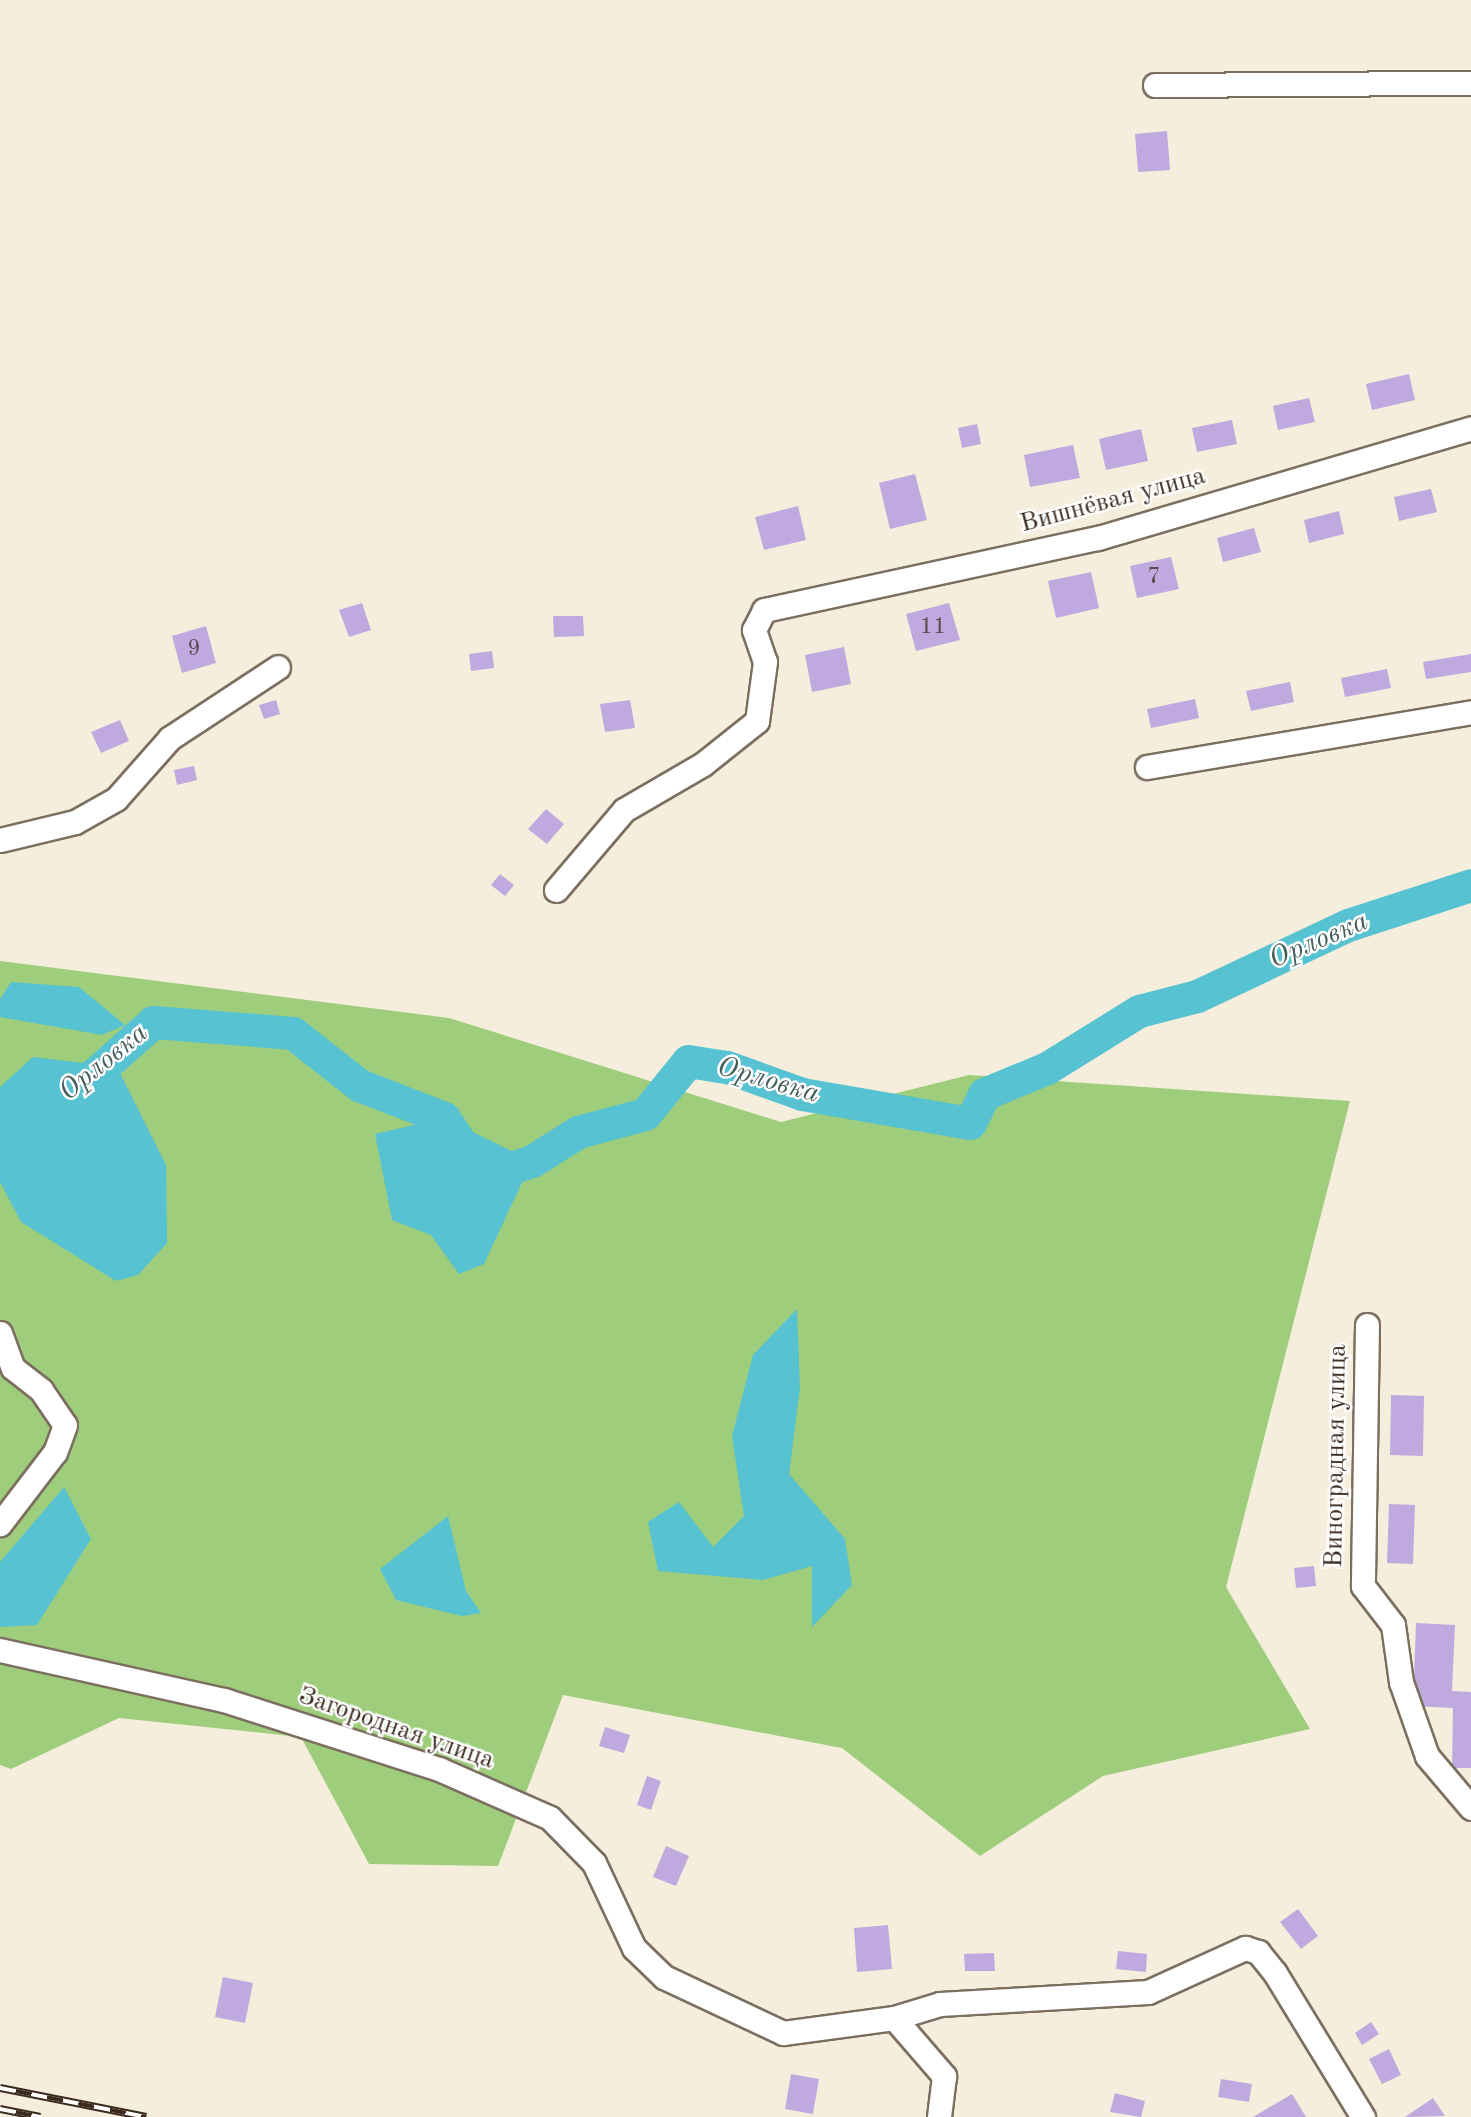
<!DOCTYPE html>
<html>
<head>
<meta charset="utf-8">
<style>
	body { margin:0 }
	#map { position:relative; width:1471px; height:2117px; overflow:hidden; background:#f6eedc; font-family:"Old Standard TT",serif }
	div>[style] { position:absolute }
	.green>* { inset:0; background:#9ecd7b }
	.water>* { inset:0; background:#57c2d1 }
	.river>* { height:33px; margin:-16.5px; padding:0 16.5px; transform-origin:16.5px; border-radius:16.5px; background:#57c2d1 }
	.building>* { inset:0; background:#bfa9df }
	.roads { filter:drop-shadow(2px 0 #7c6f60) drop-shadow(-2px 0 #7c6f60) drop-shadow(0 2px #7c6f60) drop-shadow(0 -2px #7c6f60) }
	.minor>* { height:23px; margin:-11.5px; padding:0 11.5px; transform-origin:11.5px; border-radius:11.5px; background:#fff }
	.rail>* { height:8px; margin-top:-4px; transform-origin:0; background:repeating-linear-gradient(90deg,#fff 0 16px,#3b2a1e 0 32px); box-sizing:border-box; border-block:2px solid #3b2a1e }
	span { translate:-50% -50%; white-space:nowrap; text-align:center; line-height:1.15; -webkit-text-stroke:5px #fff; paint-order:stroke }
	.number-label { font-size:23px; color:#5c4a4e }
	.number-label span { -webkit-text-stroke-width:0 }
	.street-label { font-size:26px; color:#3b2a1e }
	.water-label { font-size:28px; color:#455f5d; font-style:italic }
</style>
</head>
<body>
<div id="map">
	<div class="green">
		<div style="clip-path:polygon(0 961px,449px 1018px,781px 1122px,969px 1075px,1350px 1101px,1226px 1587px,1310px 1729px,1103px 1776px,980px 1856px,842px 1748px,563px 1695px,498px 1866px,369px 1864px,301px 1737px,119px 1718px,11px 1769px,0 1765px)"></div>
	</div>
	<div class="water">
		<div style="clip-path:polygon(11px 982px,79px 987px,125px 1025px,102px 1035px,0 1017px,0 999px)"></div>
		<div style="clip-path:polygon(33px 1057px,117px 1067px,166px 1165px,167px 1243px,138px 1275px,116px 1281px,21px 1222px,0 1182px,0 1087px)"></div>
		<div style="clip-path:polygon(444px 1118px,532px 1161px,484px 1264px,459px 1274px,431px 1235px,392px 1220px,375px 1134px)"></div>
		<div style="clip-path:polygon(797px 1309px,800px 1388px,789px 1474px,845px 1539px,852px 1585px,812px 1627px,812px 1566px,763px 1580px,658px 1571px,648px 1522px,679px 1502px,713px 1547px,744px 1516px,732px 1436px,753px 1355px)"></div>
		<div style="clip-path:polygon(64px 1487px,91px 1539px,37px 1625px,0 1627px,0 1562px)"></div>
		<div style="clip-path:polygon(448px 1516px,466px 1591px,481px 1613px,462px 1616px,396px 1600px,380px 1569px)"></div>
	</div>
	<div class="river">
		<div style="left:0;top:1116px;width:65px;rotate:-12.5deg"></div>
		<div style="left:63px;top:1102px;width:120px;rotate:-41.6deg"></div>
		<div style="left:153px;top:1022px;width:140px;rotate:4.5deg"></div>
		<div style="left:293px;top:1033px;width:84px;rotate:38.2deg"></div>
		<div style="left:359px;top:1085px;width:91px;rotate:21.2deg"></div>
		<div style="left:444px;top:1118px;width:71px;rotate:56.5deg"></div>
		<div style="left:483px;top:1177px;width:52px;rotate:-18.1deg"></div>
		<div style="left:532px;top:1161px;width:54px;rotate:-32.2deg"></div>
		<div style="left:578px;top:1132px;width:69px;rotate:-15deg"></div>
		<div style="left:645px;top:1114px;width:68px;rotate:-50.9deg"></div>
		<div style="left:688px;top:1061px;width:39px;rotate:9deg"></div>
		<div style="left:727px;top:1067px;width:80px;rotate:19.8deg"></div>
		<div style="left:802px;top:1094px;width:170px;rotate:9.8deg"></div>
		<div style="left:970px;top:1123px;width:32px;rotate:-64deg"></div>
		<div style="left:984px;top:1094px;width:68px;rotate:-22.4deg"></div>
		<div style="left:1047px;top:1068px;width:108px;rotate:-31.8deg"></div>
		<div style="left:1139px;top:1011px;width:60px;rotate:-14.5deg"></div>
		<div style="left:1197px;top:996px;width:167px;rotate:-25.2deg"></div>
		<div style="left:1348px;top:925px;width:129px;rotate:-18deg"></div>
	</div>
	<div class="building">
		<div style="clip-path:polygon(1167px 131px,1170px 170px,1138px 172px,1135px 134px)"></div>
		<div style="clip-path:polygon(1409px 374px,1415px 400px,1372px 410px,1366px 384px)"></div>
		<div style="clip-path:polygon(1309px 398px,1315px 422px,1278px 430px,1273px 406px)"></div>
		<div style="clip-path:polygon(1232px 420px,1237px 444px,1197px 452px,1192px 428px)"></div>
		<div style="clip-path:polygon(977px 424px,981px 444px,962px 448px,958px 428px)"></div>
		<div style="clip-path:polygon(1141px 429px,1148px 461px,1106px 470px,1099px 439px)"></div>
		<div style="clip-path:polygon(1073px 445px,1080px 478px,1030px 487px,1024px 455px)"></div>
		<div style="clip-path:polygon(915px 474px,927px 520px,890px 529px,879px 483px)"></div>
		<div style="clip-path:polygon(1431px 489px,1437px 512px,1399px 521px,1394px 497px)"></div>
		<div style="clip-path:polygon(798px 506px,806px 540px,764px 550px,755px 517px)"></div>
		<div style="clip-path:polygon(1339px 511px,1344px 534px,1309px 543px,1304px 520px)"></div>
		<div style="clip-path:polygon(1254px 528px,1261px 552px,1223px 562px,1217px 538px)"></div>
		<div style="clip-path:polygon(1171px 557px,1179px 589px,1137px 598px,1130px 566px)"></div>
		<div style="clip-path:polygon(1091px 572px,1099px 608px,1056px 618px,1048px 581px)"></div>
		<div style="clip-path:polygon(362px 603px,371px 630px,349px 637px,339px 610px)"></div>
		<div style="clip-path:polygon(949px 603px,960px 640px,916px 651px,906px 614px)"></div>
		<div style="clip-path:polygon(553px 616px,583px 616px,584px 636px,554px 637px)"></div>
		<div style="clip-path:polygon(206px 626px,216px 663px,182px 673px,172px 636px)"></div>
		<div style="clip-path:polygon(844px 647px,851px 684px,812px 692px,805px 655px)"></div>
		<div style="clip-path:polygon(492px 651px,494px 668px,471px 671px,469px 654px)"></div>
		<div style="clip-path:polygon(1471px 654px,1471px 672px,1426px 679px,1423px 662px)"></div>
		<div style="clip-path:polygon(1387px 669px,1391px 688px,1345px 697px,1341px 678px)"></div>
		<div style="clip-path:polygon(1290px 682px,1294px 702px,1251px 711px,1246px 691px)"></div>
		<div style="clip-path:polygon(1195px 699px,1199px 718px,1151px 728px,1147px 709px)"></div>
		<div style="clip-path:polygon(276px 700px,280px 714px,264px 719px,259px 705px)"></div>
		<div style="clip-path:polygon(630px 700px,635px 728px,605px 732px,600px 704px)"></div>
		<div style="clip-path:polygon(120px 720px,129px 741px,101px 753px,91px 732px)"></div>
		<div style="clip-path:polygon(194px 766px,197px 780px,177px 785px,174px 770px)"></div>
		<div style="clip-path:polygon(546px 809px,564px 824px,547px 844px,528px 829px)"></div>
		<div style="clip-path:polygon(500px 874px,514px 885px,505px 896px,491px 885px)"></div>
		<div style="clip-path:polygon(1391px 1395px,1424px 1396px,1423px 1456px,1390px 1455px)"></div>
		<div style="clip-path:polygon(1389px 1504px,1415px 1505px,1413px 1564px,1387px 1563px)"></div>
		<div style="clip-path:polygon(1314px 1566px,1316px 1586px,1296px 1588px,1294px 1568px)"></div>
		<div style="clip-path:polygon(1416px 1623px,1455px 1625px,1452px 1691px,1471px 1692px,1471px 1768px,1452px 1768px,1453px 1708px,1413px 1706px)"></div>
		<div style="clip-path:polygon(605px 1727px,630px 1735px,624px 1753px,599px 1746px)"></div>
		<div style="clip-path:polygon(647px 1776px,661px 1781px,651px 1810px,637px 1805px)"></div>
		<div style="clip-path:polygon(666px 1846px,689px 1856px,676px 1886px,653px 1877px)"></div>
		<div style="clip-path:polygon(1298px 1909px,1318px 1936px,1301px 1949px,1280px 1922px)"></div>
		<div style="clip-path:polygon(888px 1925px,892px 1969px,857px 1972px,854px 1928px)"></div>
		<div style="clip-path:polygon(1118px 1951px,1147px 1954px,1146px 1972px,1116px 1969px)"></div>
		<div style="clip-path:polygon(994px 1953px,995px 1971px,965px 1971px,964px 1954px)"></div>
		<div style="clip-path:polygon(223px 1977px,253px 1983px,245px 2023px,215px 2017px)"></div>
		<div style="clip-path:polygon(1371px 2022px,1379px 2034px,1362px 2045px,1355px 2033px)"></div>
		<div style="clip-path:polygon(1389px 2049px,1401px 2075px,1382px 2084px,1369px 2059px)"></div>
		<div style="clip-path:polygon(791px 2074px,819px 2079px,813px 2114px,785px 2109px)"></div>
		<div style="clip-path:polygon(1221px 2079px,1252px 2084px,1249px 2102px,1218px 2097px)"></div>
		<div style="clip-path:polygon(1115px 2093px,1145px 2101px,1141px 2117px,1110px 2112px)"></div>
		<div style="clip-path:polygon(1292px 2094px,1306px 2117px,1253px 2117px)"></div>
		<div style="clip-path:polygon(1433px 2098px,1445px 2116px,1405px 2117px)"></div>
	</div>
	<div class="roads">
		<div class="minor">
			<div style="left:1155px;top:85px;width:316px;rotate:-0.4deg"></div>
			<div style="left:1147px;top:767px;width:329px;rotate:-9.6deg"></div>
			<div style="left:0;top:840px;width:77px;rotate:-13.5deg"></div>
			<div style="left:75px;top:822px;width:47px;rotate:-29.3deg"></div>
			<div style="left:116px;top:799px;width:81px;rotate:-48.5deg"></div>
			<div style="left:170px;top:738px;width:129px;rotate:-33.3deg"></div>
			<div style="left:556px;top:890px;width:105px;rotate:-49.6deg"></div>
			<div style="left:624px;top:810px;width:91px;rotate:-30.2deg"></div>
			<div style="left:703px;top:764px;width:69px;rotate:-38.5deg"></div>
			<div style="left:757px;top:721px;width:60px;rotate:-82.3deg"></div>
			<div style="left:765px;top:662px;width:34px;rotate:-109deg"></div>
			<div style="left:754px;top:630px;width:22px;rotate:-63deg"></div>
			<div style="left:764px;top:610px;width:342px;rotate:-12.2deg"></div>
			<div style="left:1098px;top:538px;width:389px;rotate:-16.4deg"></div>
			<div style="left:1367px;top:1325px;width:261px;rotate:90.9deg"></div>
			<div style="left:1363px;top:1586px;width:49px;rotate:52.4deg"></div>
			<div style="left:1393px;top:1625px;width:58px;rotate:82deg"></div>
			<div style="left:1401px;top:1682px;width:78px;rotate:70.6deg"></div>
			<div style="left:1427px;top:1756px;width:68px;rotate:49.8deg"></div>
			<div style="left:0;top:1333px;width:37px;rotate:70deg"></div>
			<div style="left:13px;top:1368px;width:36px;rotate:38deg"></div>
			<div style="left:41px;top:1390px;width:42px;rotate:55.6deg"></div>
			<div style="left:65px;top:1425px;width:29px;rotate:110deg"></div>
			<div style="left:55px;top:1452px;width:91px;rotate:127.4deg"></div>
			<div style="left:0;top:1650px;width:230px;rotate:12.6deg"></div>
			<div style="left:224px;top:1700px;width:226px;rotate:17.8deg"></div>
			<div style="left:439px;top:1769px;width:121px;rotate:23.8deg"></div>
			<div style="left:550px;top:1818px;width:63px;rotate:45.6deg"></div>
			<div style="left:594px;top:1863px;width:94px;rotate:64.8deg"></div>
			<div style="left:634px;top:1948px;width:42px;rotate:44deg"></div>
			<div style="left:664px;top:1977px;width:132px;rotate:25.2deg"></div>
			<div style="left:783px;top:2033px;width:112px;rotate:-7.7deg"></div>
			<div style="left:894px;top:2018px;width:77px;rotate:49.2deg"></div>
			<div style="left:944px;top:2076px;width:41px;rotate:97deg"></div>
			<div style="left:894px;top:2018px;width:48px;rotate:-16.9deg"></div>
			<div style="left:940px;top:2004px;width:208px;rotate:-3.3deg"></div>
			<div style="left:1148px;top:1992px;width:107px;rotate:-24.4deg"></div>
			<div style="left:1245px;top:1948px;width:14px;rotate:17deg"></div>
			<div style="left:1258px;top:1952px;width:27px;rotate:51deg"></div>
			<div style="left:1275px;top:1973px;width:169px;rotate:58.6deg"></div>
		</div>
	</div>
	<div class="rail">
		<div style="left:0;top:2088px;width:149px;rotate:11.2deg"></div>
		<div style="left:0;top:2109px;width:41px;rotate:11.3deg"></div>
	</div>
	<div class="number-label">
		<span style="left:1154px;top:577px">7</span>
		<span style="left:933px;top:627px">11</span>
		<span style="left:194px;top:649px">9</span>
	</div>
	<div class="street-label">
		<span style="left:1113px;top:501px;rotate:-15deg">Вишнёвая улица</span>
		<span style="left:1337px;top:1456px;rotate:-89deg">Виноградная улица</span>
		<span style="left:396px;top:1729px;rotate:19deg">Загородная улица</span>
	</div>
	<div class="water-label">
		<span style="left:1319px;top:941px;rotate:-23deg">Орловка</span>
		<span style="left:104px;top:1063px;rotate:-39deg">Орловка</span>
		<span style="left:768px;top:1081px;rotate:16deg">Орловка</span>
	</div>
</div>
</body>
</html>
